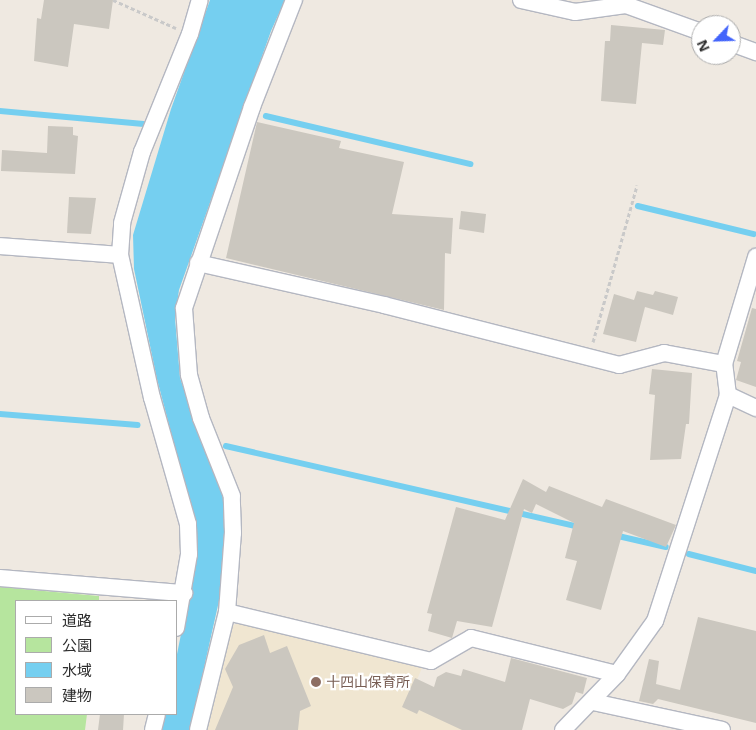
<!DOCTYPE html>
<html>
<head>
<meta charset="utf-8">
<style>
	body { margin:0 }
	#map { position:relative; width:756px; height:730px; overflow:hidden; background:#efe9e1; font-family:"Noto Sans","Noto Sans JP",sans-serif }
	div>[style] { position:absolute }
	.education>* { inset:0; background:#f0e6d1 }
	.green>* { inset:0; background:#b6e59e }
	.water>* { inset:0; background:#75cff0 }
	.stream>* { height:5.5px; margin:-2.75px; padding:0 2.75px; transform-origin:2.75px; border-radius:2.75px; background:#75cff0 }
	.building>* { inset:0; background:#cbc7bf }
	.path>* { height:3px; margin-top:-1.5px; transform-origin:0; background:repeating-linear-gradient(90deg,#c9c9c9 0 4px,transparent 0 6.5px) }
	.roads { filter:drop-shadow(1px 0 #b4b7c1) drop-shadow(-1px 0 #b4b7c1) drop-shadow(0 1px #b4b7c1) drop-shadow(0 -1px #b4b7c1) }
	.minor>* { height:16px; margin:-8px; padding:0 8px; transform-origin:8px; border-radius:8px; background:#fff }
	.dots>* { width:14px; height:14px; translate:-50% -50%; box-sizing:border-box; border:2px solid #fff; border-radius:50% }
	span { translate:-50% -50%; white-space:nowrap; text-align:center; line-height:1.15; -webkit-text-stroke:4.5px #fff; paint-order:stroke }
	.education-label { font-size:14px; color:#785e54 }
	.left { translate:0 -50%; text-align:left }
	.legend { position:absolute; left:15px; top:600px; width:162px; height:115px; box-sizing:border-box; background:#fff; border:1px solid #ababab; margin:0; padding:6px 9px; list-style:none; font-size:15px; color:#2e2e2e }
	.legend li { display:flex; align-items:center; gap:10px; height:25px }
	.legend b { width:25px; border:1px solid #ababab }
	.north { position:absolute; left:691px; top:15px; width:50px; height:50px; box-sizing:border-box; background:#fff; border:1px solid #ababab; border-radius:50%; rotate:246deg; font-size:14px; font-weight:700; line-height:20px; text-align:center; color:#2e2e2e }
	.north::after { content:''; display:block; margin:auto; width:18px; height:22px; background:#4264fb; clip-path:polygon(50% 0,100% 100%,50% 72%,0 100%) }
</style>
</head>
<body>
<div id="map">
	<div class="education">
		<div style="clip-path:polygon(239px 623px,422px 668px,410px 696px,476px 730px,204px 730px,229px 627px)"></div>
	</div>
	<div class="green">
		<div style="clip-path:polygon(0 587px,99px 596px,99px 601px,16px 601px,16px 714px,87px 714px,85px 730px,0 730px)"></div>
	</div>
	<div class="water">
		<div style="clip-path:polygon(210px 0,285px 0,271px 31px,179px 290px,175px 318px,180px 378px,226px 506px,223px 583px,190px 730px,160px 730px,164px 714px,176px 714px,176px 659px,196px 560px,197px 531px,157px 379px,134px 269px,133px 235px,171px 109px)"></div>
	</div>
	<div class="stream">
		<div style="left:0;top:111px;width:144px;rotate:5.2deg"></div>
		<div style="left:266px;top:116px;width:210px;rotate:13.2deg"></div>
		<div style="left:638px;top:206px;width:119px;rotate:13.6deg"></div>
		<div style="left:0;top:414px;width:138px;rotate:4.6deg"></div>
		<div style="left:226px;top:446px;width:364px;rotate:12.9deg"></div>
		<div style="left:614px;top:535px;width:53px;rotate:13deg"></div>
		<div style="left:689px;top:554px;width:69px;rotate:14.2deg"></div>
	</div>
	<div class="building">
		<div style="clip-path:polygon(44px 0,113px 0,109px 29px,74px 24px,68px 67px,34px 61px,37px 18px,41px 19px)"></div>
		<div style="clip-path:polygon(611px 25px,665px 30px,663px 45px,642px 43px,636px 104px,601px 101px,605px 41px,610px 41px)"></div>
		<div style="clip-path:polygon(257px 122px,341px 141px,339px 148px,404px 162px,392px 214px,453px 218px,451px 254px,445px 253px,444px 310px,226px 258px)"></div>
		<div style="clip-path:polygon(48px 126px,73px 127px,73px 135px,78px 136px,75px 174px,1px 171px,2px 150px,47px 153px)"></div>
		<div style="clip-path:polygon(69px 197px,96px 198px,91px 234px,67px 233px)"></div>
		<div style="clip-path:polygon(461px 211px,486px 214px,484px 233px,459px 229px)"></div>
		<div style="clip-path:polygon(637px 291px,653px 295px,655px 291px,678px 297px,673px 315px,645px 307px,636px 342px,603px 334px,614px 294px,634px 300px)"></div>
		<div style="clip-path:polygon(752px 308px,756px 309px,756px 387px,736px 380px,741px 362px,737px 361px)"></div>
		<div style="clip-path:polygon(652px 369px,692px 373px,689px 424px,686px 424px,681px 459px,650px 460px,655px 395px,649px 394px)"></div>
		<div style="clip-path:polygon(523px 479px,546px 492px,549px 486px,602px 507px,606px 499px,676px 525px,666px 547px,623px 531px,601px 610px,566px 600px,577px 561px,565px 558px,574px 523px,536px 504px,532px 513px,524px 509px,492px 627px,457px 621px,452px 638px,428px 631px,432px 614px,427px 613px,456px 507px,505px 520px)"></div>
		<div style="clip-path:polygon(698px 617px,756px 631px,756px 723px,658px 699px,653px 704px,639px 701px,649px 659px,659px 661px,656px 684px,680px 690px)"></div>
		<div style="clip-path:polygon(264px 635px,270px 653px,287px 646px,311px 706px,300px 711px,298px 730px,215px 730px,233px 687px,225px 669px,239px 645px)"></div>
		<div style="clip-path:polygon(511px 658px,587px 678px,583px 694px,576px 692px,572px 704px,563px 709px,530px 699px,522px 730px,462px 730px,419px 710px,417px 714px,402px 707px,415px 678px,434px 687px,437px 677px,446px 672px,461px 676px,463px 669px,505px 682px)"></div>
		<div style="clip-path:polygon(100px 714px,124px 714px,123px 730px,98px 730px)"></div>
	</div>
	<div class="path">
		<div style="left:113px;top:0;width:69px;rotate:24deg"></div>
		<div style="left:593px;top:342px;width:163px;rotate:-74.3deg"></div>
	</div>
	<div class="roads">
		<div class="minor">
			<div style="left:521px;top:0;width:55px;rotate:12.5deg"></div>
			<div style="left:575px;top:12px;width:51px;rotate:-7.8deg"></div>
			<div style="left:626px;top:5px;width:80px;rotate:19.8deg"></div>
			<div style="left:731px;top:43px;width:27px;rotate:20deg"></div>
			<div style="left:0;top:246px;width:120px;rotate:4.3deg"></div>
			<div style="left:198px;top:263px;width:191px;rotate:12.7deg"></div>
			<div style="left:384px;top:305px;width:243px;rotate:14.3deg"></div>
			<div style="left:619px;top:365px;width:47px;rotate:-14.9deg"></div>
			<div style="left:664px;top:353px;width:61px;rotate:10.4deg"></div>
			<div style="left:728px;top:395px;width:31px;rotate:25deg"></div>
			<div style="left:0;top:578px;width:185px;rotate:4.7deg"></div>
			<div style="left:227px;top:612px;width:210px;rotate:13.5deg"></div>
			<div style="left:431px;top:661px;width:46px;rotate:-29.9deg"></div>
			<div style="left:471px;top:638px;width:150px;rotate:13.9deg"></div>
			<div style="left:176px;top:628px;width:75px;rotate:-80deg"></div>
			<div style="left:189px;top:554px;width:30px;rotate:-92deg"></div>
			<div style="left:188px;top:524px;width:131px;rotate:-105.9deg"></div>
			<div style="left:152px;top:398px;width:147px;rotate:-102.6deg"></div>
			<div style="left:120px;top:255px;width:32px;rotate:-86deg"></div>
			<div style="left:122px;top:223px;width:74px;rotate:-74.3deg"></div>
			<div style="left:142px;top:152px;width:127px;rotate:-67.9deg"></div>
			<div style="left:190px;top:34px;width:35px;rotate:-74deg"></div>
			<div style="left:593px;top:702px;width:132px;rotate:12.2deg"></div>
			<div style="left:153px;top:730px;width:16px;rotate:-76deg"></div>
			<div style="left:198px;top:730px;width:122px;rotate:-76.2deg"></div>
			<div style="left:227px;top:612px;width:79px;rotate:-85.7deg"></div>
			<div style="left:233px;top:533px;width:37px;rotate:-92deg"></div>
			<div style="left:232px;top:496px;width:84px;rotate:-111.7deg"></div>
			<div style="left:201px;top:418px;width:45px;rotate:-105.6deg"></div>
			<div style="left:189px;top:375px;width:67px;rotate:-94.3deg"></div>
			<div style="left:184px;top:308px;width:212px;rotate:-71.3deg"></div>
			<div style="left:252px;top:107px;width:115px;rotate:-68.6deg"></div>
			<div style="left:563px;top:730px;width:78px;rotate:-46deg"></div>
			<div style="left:617px;top:674px;width:65px;rotate:-54.4deg"></div>
			<div style="left:655px;top:621px;width:237px;rotate:-72.1deg"></div>
			<div style="left:728px;top:395px;width:31px;rotate:-97deg"></div>
			<div style="left:724px;top:364px;width:112px;rotate:-73.3deg"></div>
		</div>
	</div>
	<div class="dots">
		<div style="left:316px;top:682px;background:#8d6e63"></div>
	</div>
	<div class="education-label">
		<span class="left" style="left:326px;top:682px">十四山保育所</span>
	</div>
	<ul class="legend">
	<li><b style="height:6px;background:#fff"></b>道路</li>
	<li><b style="height:14px;background:#b6e59e"></b>公園</li>
	<li><b style="height:14px;background:#75cff0"></b>水域</li>
	<li><b style="height:14px;background:#cbc7bf"></b>建物</li>
	</ul>
	<div class="north">N</div>
</div>
</body>
</html>
